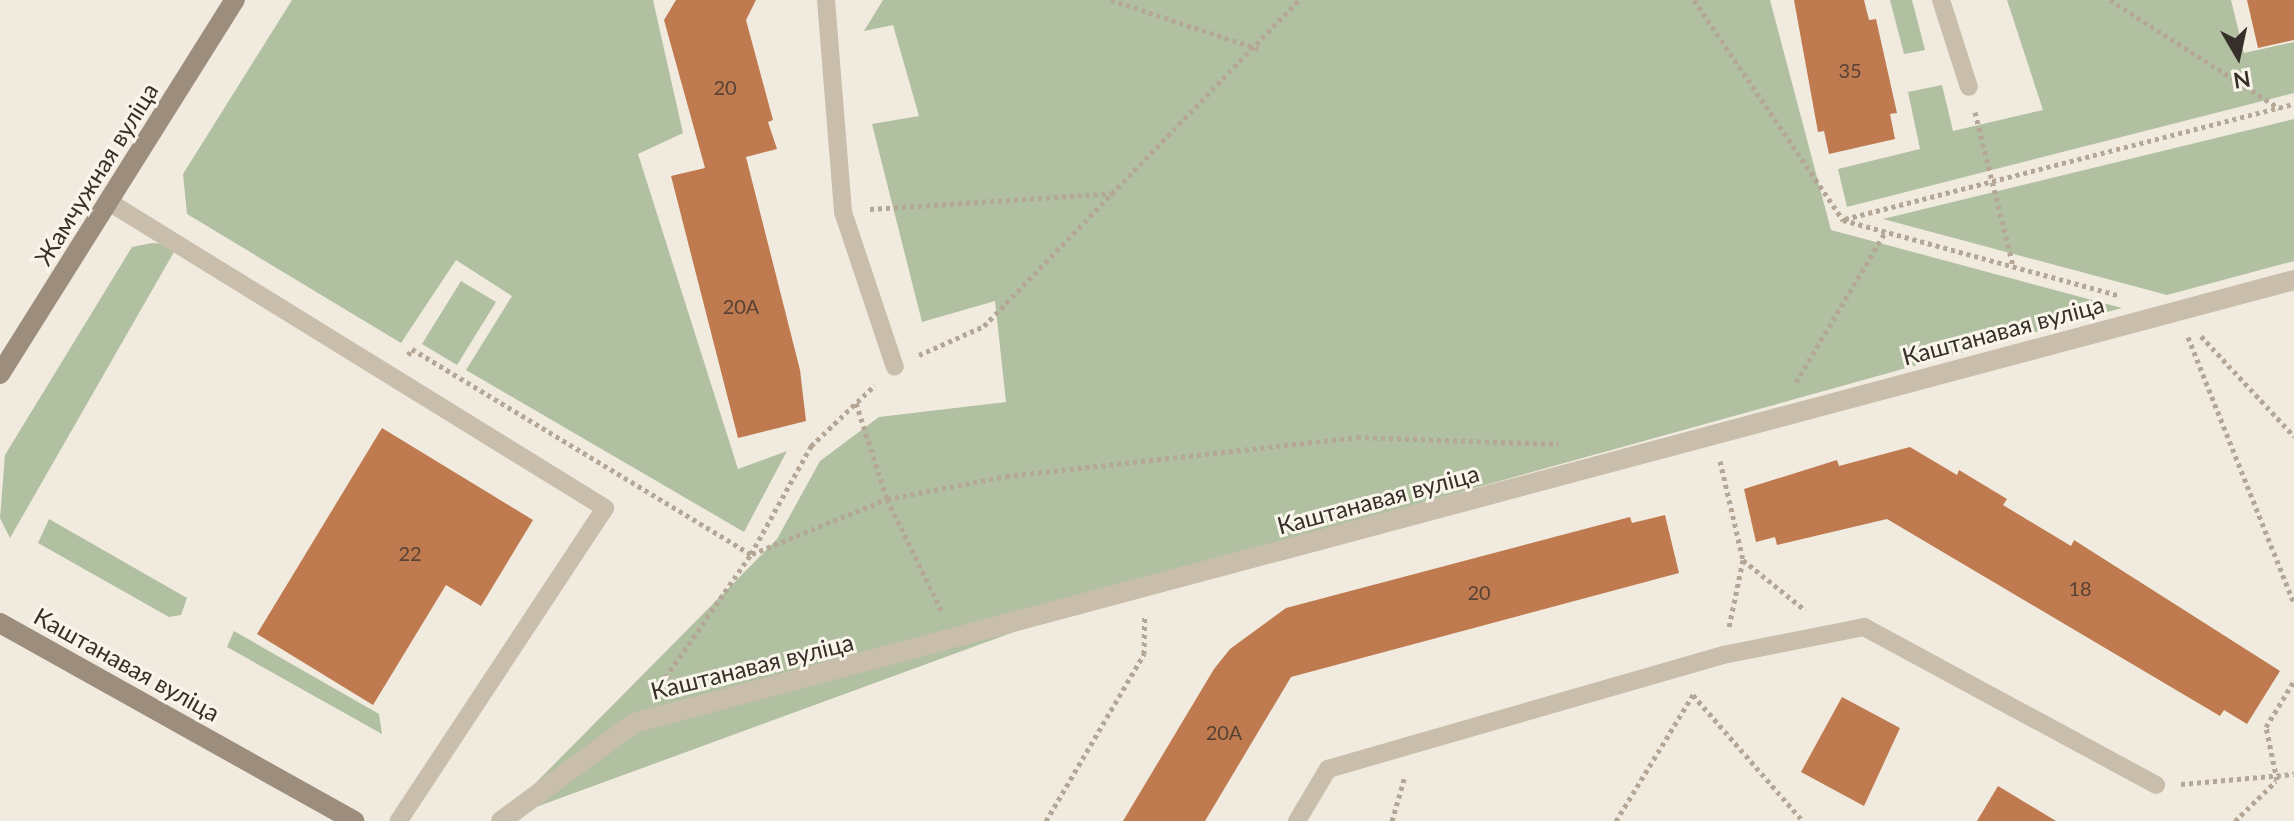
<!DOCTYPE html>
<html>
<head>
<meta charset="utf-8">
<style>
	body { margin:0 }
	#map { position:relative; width:2294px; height:821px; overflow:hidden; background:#f1ebdf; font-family:Lato,sans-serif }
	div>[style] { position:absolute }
	.green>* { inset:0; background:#b0c0a0 }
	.building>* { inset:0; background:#bf7a50 }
	.path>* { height:5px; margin-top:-2.5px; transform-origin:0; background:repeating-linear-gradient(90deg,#b5a796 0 4px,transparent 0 8px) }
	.lane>* { height:18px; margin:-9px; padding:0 9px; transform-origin:9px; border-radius:9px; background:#c9bdab }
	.street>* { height:20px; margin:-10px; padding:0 10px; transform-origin:10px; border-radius:10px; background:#c9bdab }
	.secondary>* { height:20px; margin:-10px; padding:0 10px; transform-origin:10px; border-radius:10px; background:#9d8d7d }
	span { translate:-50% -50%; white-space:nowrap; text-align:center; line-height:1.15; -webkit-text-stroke:6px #f9f5eb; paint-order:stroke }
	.number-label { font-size:20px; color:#594234 }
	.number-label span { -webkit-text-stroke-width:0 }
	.street-label { font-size:24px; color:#37302a }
	.north { position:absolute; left:2198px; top:16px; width:80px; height:80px; -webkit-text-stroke:6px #f9f5eb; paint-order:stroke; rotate:171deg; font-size:22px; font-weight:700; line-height:32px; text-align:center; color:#37302a }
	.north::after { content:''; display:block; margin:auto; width:28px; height:36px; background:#37302a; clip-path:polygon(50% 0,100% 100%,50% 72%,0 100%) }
</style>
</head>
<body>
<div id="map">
	<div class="green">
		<div style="clip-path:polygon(292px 0,653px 0,683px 133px,638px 154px,738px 469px,787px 451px,744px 532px,466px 370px,512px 296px,456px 260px,401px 343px,187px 214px,183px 174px)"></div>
		<div style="clip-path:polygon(883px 0,1770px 0,1831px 230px,2122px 308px,1191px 567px,498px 821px,777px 539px,820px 461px,879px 417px,1006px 402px,995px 301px,922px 322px,872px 124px,919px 116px,893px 25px,864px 31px)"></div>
		<div style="clip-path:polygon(1890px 0,1912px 0,1925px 50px,1904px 54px)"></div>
		<div style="clip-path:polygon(2007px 0,2231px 0,2244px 53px,2294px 42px,2294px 93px,1847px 207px,1838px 169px,1920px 149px,1908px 92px,1942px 85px,1953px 131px,2043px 110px)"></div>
		<div style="clip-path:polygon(2294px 119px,2294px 261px,2167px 295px,1883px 219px)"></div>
		<div style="clip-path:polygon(152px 243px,178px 245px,10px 538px,0 518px,5px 455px,132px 247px)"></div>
		<div style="clip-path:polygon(461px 281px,496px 302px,457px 365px,422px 344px)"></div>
		<div style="clip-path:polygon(49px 519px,187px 598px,181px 615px,169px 617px,38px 543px)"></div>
		<div style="clip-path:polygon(234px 631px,379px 714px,382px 734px,227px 647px)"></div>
	</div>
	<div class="building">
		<div style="clip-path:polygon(676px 0,756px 0,746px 20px,773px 120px,768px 122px,777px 149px,746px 157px,800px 370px,806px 421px,738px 438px,671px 176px,705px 168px,664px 20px)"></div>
		<div style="clip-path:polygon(1794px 0,1864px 0,1869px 20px,1876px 19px,1897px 113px,1890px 114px,1895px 139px,1829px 154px,1824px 131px,1818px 132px)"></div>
		<div style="clip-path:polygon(2247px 0,2294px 0,2294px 40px,2258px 48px)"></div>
		<div style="clip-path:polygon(382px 428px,533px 520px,481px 606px,446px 585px,373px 705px,257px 634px)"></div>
		<div style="clip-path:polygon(1910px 447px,1957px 475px,1959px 470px,2007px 499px,2003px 505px,2071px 546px,2074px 540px,2280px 671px,2247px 724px,2224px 710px,2220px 716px,1887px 519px,1777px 545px,1775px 537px,1756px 542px,1744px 489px,1837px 460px,1839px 466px)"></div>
		<div style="clip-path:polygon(1665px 515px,1679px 573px,1291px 677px,1205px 821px,1123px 821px,1214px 669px,1230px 649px,1286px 608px,1630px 517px,1632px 523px)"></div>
		<div style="clip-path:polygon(1842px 697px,1900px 728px,1864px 806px,1801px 772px)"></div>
		<div style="clip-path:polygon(1998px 786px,2056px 821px,1977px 821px)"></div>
	</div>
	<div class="path">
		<div style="left:1111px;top:0;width:155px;rotate:18.4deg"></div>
		<div style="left:1694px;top:0;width:266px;rotate:55.9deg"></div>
		<div style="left:1843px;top:220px;width:285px;rotate:15.3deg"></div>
		<div style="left:2110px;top:0;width:201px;rotate:32.6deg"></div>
		<div style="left:1975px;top:112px;width:159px;rotate:76.1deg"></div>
		<div style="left:870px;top:209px;width:246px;rotate:-3.7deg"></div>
		<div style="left:1845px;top:219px;width:463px;rotate:-14.4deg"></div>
		<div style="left:2201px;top:336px;width:137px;rotate:47.1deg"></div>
		<div style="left:2188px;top:337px;width:287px;rotate:68.3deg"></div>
		<div style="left:408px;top:355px;width:7px;rotate:-56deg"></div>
		<div style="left:412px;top:349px;width:396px;rotate:31.2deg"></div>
		<div style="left:919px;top:355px;width:71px;rotate:-24deg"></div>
		<div style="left:984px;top:326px;width:453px;rotate:-46deg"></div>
		<div style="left:1796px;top:382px;width:176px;rotate:-59.2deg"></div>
		<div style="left:856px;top:403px;width:101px;rotate:72.1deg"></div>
		<div style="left:887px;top:499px;width:126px;rotate:64deg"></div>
		<div style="left:1720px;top:461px;width:102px;rotate:76.9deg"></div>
		<div style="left:1743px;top:560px;width:68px;rotate:101.8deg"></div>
		<div style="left:752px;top:554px;width:146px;rotate:-22.2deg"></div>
		<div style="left:887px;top:499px;width:121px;rotate:-10.9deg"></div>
		<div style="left:1006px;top:476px;width:353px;rotate:-6.3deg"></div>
		<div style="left:1357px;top:437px;width:202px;rotate:2deg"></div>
		<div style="left:1743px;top:560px;width:80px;rotate:38.9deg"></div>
		<div style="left:661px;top:684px;width:158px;rotate:-55.3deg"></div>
		<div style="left:751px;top:554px;width:124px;rotate:-60.9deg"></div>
		<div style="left:811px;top:446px;width:88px;rotate:-43.6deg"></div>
		<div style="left:1693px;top:695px;width:167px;rotate:48.9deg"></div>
		<div style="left:2277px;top:780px;width:54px;rotate:-101.7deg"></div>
		<div style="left:2266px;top:727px;width:54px;rotate:-58.7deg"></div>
		<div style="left:2181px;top:784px;width:113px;rotate:-5.1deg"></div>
		<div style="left:1046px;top:821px;width:194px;rotate:-59.6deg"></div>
		<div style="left:1144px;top:654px;width:39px;rotate:-89deg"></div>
		<div style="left:1392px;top:821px;width:47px;rotate:-73.9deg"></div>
		<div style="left:1616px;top:821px;width:148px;rotate:-58.6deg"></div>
		<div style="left:2235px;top:821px;width:57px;rotate:-44.3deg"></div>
	</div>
	<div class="lane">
		<div style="left:826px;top:0;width:213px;rotate:85.4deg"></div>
		<div style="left:843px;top:212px;width:163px;rotate:71.5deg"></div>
		<div style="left:1941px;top:0;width:91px;rotate:72.2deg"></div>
		<div style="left:109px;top:202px;width:583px;rotate:31.67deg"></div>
		<div style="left:605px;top:508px;width:375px;rotate:123.4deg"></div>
		<div style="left:1297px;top:821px;width:61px;rotate:-59.2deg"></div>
		<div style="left:1328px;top:769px;width:411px;rotate:-16.1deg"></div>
		<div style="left:1723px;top:655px;width:144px;rotate:-11.2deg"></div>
		<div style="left:1864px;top:627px;width:332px;rotate:28.4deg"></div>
	</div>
	<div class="street">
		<div style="left:501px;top:821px;width:165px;rotate:-36.4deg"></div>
		<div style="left:634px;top:723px;width:1718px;rotate:-14.94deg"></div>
	</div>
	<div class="secondary">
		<div style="left:0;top:374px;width:442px;rotate:-57.9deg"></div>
		<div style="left:0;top:623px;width:406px;rotate:29.2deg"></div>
	</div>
	<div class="number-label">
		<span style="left:1850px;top:70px">35</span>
		<span style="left:725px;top:87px">20</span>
		<span style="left:741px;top:306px">20А</span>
		<span style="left:410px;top:553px">22</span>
		<span style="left:2080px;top:588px">18</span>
		<span style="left:1479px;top:592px">20</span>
		<span style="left:1224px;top:732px">20А</span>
	</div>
	<div class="street-label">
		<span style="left:96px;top:174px;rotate:-58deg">Жамчужная вуліца</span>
		<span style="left:2003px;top:330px;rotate:-15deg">Каштанавая вуліца</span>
		<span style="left:1378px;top:499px;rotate:-15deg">Каштанавая вуліца</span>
		<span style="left:127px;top:664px;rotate:29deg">Каштанавая вуліца</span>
		<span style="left:752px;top:666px;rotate:-14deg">Каштанавая вуліца</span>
	</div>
	<div class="north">N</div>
</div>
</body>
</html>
